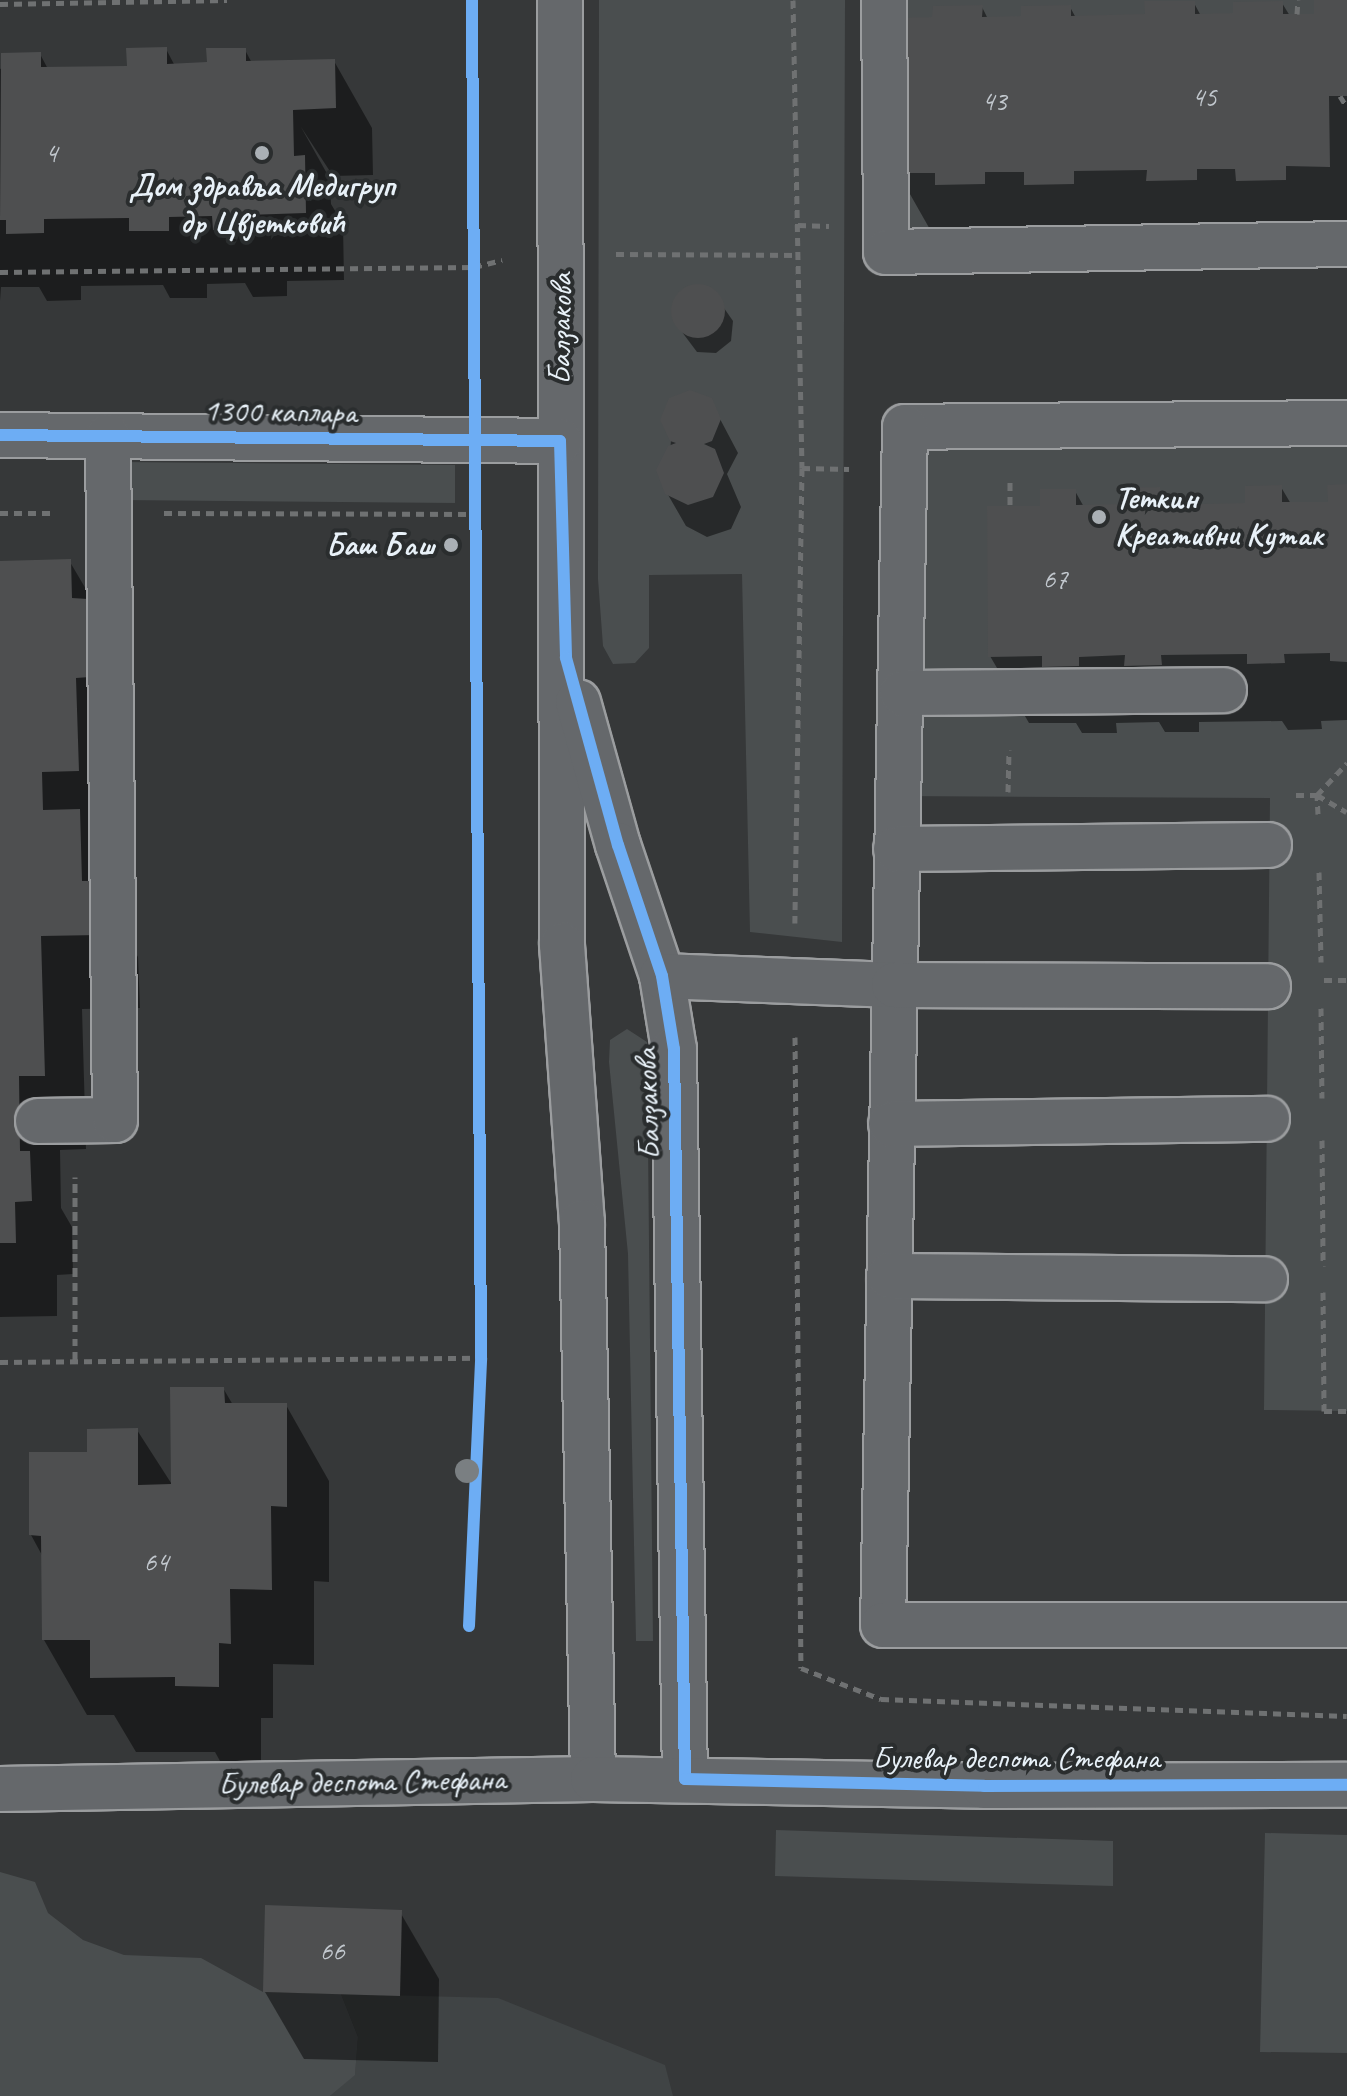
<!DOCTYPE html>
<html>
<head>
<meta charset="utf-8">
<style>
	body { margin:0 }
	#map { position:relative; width:1347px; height:2096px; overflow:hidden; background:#363839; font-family:Caveat,sans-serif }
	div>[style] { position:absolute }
	.built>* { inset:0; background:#404445 }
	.green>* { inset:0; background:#4a4e4f }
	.shadow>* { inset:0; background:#0007 }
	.building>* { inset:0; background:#4e4f50 }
	.round { border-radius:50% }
	.path>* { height:5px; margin-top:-2.5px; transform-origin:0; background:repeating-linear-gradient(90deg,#6f7172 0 8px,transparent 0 14px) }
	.roads { filter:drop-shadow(2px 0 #9b9d9f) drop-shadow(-2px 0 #9b9d9f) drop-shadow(0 2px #9b9d9f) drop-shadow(0 -2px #9b9d9f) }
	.minor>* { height:44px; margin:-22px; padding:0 22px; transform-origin:22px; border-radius:22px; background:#65686b }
	.cycleway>* { height:12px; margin:-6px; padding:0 6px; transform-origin:6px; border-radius:6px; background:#6dadf4 }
	.trees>* { width:24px; height:24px; margin:-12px; border-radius:50%; background:#7a7f82 }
	.dots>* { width:22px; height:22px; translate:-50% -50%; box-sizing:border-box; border:4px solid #2a2d2e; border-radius:50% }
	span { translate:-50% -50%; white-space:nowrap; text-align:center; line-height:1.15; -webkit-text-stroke:8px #2a2d2e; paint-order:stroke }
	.number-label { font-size:28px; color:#c2c8ce }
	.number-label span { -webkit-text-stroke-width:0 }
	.poi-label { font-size:32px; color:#e8f1f8; font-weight:700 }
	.left { translate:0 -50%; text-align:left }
	.right { translate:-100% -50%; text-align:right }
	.street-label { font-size:32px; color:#e8f1f8 }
</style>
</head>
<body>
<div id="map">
	<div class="built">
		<div style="clip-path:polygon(341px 1994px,498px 1998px,665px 2065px,673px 2096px,330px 2096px,355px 2074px,358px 2037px)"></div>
	</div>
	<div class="green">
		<div style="clip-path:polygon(599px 0,845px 0,842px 942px,750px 932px,742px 574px,649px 575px,649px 648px,635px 663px,613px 664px,603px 646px,598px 579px)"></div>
		<div style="clip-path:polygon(884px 0,1347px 0,1347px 244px,886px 252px)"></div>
		<div style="clip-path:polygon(1347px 422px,1347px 1411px,1264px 1410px,1270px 798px,899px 796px,905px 425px)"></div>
		<div style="clip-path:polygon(120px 462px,455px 465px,455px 503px,120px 500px)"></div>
		<div style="clip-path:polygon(627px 1029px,647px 1042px,653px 1641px,636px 1641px,628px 1254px,609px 1062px,610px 1040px)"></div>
		<div style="clip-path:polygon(776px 1830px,1113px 1841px,1113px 1886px,775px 1876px)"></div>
		<div style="clip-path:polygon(1265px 1833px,1347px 1835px,1347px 2053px,1260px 2052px)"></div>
		<div style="clip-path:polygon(0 1872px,35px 1882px,48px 1913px,83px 1940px,124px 1955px,201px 1958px,263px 1992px,341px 1994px,358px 2037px,355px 2075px,330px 2096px,0 2096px)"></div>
	</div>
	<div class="shadow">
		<div style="clip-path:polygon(1316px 0,1347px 0,1347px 233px,936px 240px,898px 173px,934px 19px,982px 7px,988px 19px,1023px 18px,1070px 7px,1076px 18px,1147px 16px,1194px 3px,1201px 16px,1235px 15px,1282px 3px,1290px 16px,1316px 16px)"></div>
		<div style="clip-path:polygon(166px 49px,175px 66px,209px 64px,245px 50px,252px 63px,334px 61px,372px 128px,373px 175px,333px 176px,301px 127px,330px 179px,331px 204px,343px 224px,344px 280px,287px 281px,287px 296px,253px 297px,245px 283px,207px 284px,207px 298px,170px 298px,163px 285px,81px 286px,81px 300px,47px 301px,39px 287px,1px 287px,0 301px,0 69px,40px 54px,48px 69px,129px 68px)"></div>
		<div style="clip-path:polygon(689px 287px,710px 288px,733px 321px,731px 341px,716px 353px,697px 352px,673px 320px,675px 300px)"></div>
		<div style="clip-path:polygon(710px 400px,738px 453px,727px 474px,741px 507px,731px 529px,707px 537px,686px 526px,667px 493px,671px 440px)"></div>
		<div style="clip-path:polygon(1347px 486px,1347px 720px,1321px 721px,1322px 729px,1288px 730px,1282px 721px,1199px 722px,1199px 732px,1165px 732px,1159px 722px,1116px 723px,1117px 733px,1082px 733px,1076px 723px,1029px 723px,990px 656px,1042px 508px,1075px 491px,1084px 507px,1124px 506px,1159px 489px,1169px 506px,1247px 505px,1281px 487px,1291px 504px,1330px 504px)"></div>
		<div style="clip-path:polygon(70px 562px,113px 635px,122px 930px,138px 957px,140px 1008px,82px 1009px,86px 1149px,60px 1150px,61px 1208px,72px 1227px,73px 1274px,57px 1275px,57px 1316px,0 1317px,0 563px)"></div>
		<div style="clip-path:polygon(223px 1388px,233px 1405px,286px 1405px,329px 1481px,329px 1582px,314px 1581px,314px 1665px,273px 1664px,273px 1718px,261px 1718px,261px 1762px,220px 1761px,215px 1752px,136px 1752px,114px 1715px,87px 1715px,44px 1640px,43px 1557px,31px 1535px,89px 1454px,137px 1430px,173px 1486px)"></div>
		<div style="clip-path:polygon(400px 1912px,439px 1979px,438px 2062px,304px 2059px,265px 1992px)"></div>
	</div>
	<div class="building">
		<div style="clip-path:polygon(1314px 0,1347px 0,1347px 96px,1329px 96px,1330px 167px,1286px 166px,1286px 180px,1236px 181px,1235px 169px,1197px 169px,1197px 180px,1146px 181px,1147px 170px,1074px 171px,1074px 184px,1024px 185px,1024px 172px,985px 172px,985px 184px,935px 185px,935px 173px,896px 173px,894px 18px,932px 17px,933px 6px,983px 5px,982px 17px,1021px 16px,1021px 6px,1071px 5px,1071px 16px,1145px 14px,1144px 1px,1195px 1px,1195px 14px,1233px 13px,1233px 2px,1283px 1px,1283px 14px,1314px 14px)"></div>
		<div style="clip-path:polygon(167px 47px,167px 64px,207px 62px,206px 48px,246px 48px,246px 61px,335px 59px,336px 108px,293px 110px,294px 156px,305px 155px,306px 213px,249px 215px,249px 229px,213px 230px,212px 216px,169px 217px,169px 231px,129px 231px,129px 218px,44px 219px,44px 233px,6px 234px,6px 220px,0 220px,1px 53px,41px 52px,41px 67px,127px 66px,126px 48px)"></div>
		<div class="round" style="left:671px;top:284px;width:54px;height:54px"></div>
		<div style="clip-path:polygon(690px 390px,712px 398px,721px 419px,712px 441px,704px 444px,715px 449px,724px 473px,713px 497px,688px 505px,665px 494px,656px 470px,668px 446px,676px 443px,670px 441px,660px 420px,669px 398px)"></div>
		<div style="clip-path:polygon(1347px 484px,1347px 662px,1330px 661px,1330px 653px,1284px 654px,1285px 663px,1247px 664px,1247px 654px,1161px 655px,1162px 665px,1124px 666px,1125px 655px,1079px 657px,1079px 666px,1042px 667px,1042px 656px,988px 657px,987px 506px,1040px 506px,1040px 489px,1076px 489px,1076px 505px,1122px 504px,1122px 488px,1160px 487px,1160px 505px,1245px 503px,1245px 486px,1282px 485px,1282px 502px,1328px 502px,1327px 485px)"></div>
		<div style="clip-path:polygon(71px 559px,72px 598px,88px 599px,90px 677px,76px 678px,79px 771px,42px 772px,43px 810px,80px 809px,82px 881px,97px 881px,99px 935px,41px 936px,45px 1076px,19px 1076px,20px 1151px,30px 1151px,32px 1201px,15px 1202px,16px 1243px,0 1243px,0 561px)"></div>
		<div style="clip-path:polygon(170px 1387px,224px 1387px,225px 1403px,287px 1403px,287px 1507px,271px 1506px,272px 1590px,230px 1589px,231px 1644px,219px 1643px,219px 1687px,175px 1686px,175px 1677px,90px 1678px,90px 1640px,42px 1640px,41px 1536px,29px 1535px,29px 1452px,87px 1452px,87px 1429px,138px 1428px,138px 1485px,171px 1484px)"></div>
		<div style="clip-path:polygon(265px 1905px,402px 1910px,400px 1996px,263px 1992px)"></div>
	</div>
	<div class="path">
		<div style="left:793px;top:0;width:468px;rotate:88.9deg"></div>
		<div style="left:802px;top:468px;width:455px;rotate:90.9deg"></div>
		<div style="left:0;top:4px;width:227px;rotate:-1deg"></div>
		<div style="left:1297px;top:14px;width:14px;rotate:-86deg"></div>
		<div style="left:1340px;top:96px;width:13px;rotate:58deg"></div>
		<div style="left:798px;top:225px;width:31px;rotate:2deg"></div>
		<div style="left:616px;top:254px;width:183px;rotate:0.3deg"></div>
		<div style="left:0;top:272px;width:474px;rotate:-0.6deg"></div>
		<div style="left:474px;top:267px;width:29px;rotate:-14deg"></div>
		<div style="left:802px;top:468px;width:47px;rotate:1.2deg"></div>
		<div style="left:1010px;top:482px;width:24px;rotate:90deg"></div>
		<div style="left:0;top:513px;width:54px"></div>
		<div style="left:164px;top:513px;width:311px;rotate:0.2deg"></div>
		<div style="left:1008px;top:792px;width:42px;rotate:-88.6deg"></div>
		<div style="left:1296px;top:795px;width:21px"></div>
		<div style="left:1317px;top:795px;width:34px;rotate:30deg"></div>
		<div style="left:1318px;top:814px;width:19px;rotate:-93deg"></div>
		<div style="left:1317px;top:795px;width:44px;rotate:-46.8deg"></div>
		<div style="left:1319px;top:872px;width:90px;rotate:88.7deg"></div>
		<div style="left:1324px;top:980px;width:23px"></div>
		<div style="left:1321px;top:1008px;width:90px;rotate:89.4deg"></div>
		<div style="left:795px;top:1037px;width:631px;rotate:89.46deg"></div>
		<div style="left:801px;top:1668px;width:86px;rotate:21.2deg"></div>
		<div style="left:881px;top:1699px;width:466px;rotate:2.1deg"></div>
		<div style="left:1322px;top:1140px;width:126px;rotate:89.5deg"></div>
		<div style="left:1323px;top:1292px;width:119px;rotate:89.5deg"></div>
		<div style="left:1324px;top:1411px;width:23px"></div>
		<div style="left:75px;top:1360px;width:183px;rotate:-90deg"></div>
		<div style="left:0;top:1362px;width:481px;rotate:-0.5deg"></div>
	</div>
	<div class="roads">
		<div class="minor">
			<div style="left:560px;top:0;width:945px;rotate:89.88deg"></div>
			<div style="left:562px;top:945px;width:278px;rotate:85.9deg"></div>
			<div style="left:582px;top:1222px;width:557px;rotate:88.87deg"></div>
			<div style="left:884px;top:0;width:252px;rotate:89.5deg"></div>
			<div style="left:886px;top:252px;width:461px;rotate:-1deg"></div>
			<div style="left:1347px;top:423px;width:442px;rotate:179.5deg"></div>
			<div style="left:905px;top:427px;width:1198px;rotate:91.05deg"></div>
			<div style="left:883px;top:1625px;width:464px"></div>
			<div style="left:0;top:435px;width:560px;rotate:0.61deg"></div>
			<div style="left:902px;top:693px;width:322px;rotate:-0.5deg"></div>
			<div style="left:578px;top:702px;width:148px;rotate:74.4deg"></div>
			<div style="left:618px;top:845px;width:138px;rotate:71.4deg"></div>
			<div style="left:662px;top:976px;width:74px;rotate:80.7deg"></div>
			<div style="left:674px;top:1049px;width:730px;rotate:89.14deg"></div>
			<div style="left:896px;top:849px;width:373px;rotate:-0.6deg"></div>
			<div style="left:662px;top:976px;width:232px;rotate:2.2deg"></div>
			<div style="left:894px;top:985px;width:374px;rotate:0.2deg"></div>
			<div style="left:38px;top:1121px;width:77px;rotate:-0.7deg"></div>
			<div style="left:115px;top:1120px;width:684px;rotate:-90.59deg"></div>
			<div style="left:891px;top:1124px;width:376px;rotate:-0.8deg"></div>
			<div style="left:889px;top:1276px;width:376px;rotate:0.5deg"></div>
			<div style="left:0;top:1789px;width:593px;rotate:-0.97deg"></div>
			<div style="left:593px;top:1779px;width:391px;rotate:1deg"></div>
			<div style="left:984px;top:1786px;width:363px;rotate:-0.2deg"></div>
		</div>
	</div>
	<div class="cycleway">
		<div style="left:0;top:435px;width:560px;rotate:0.61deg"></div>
		<div style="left:560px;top:441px;width:217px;rotate:88.4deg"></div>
		<div style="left:566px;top:658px;width:194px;rotate:74.5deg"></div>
		<div style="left:618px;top:845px;width:138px;rotate:71.4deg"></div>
		<div style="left:662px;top:976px;width:74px;rotate:80.7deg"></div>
		<div style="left:674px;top:1049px;width:730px;rotate:89.14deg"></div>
		<div style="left:685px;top:1779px;width:299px;rotate:1.3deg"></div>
		<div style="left:984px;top:1786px;width:363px;rotate:-0.2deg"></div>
		<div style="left:469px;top:1626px;width:268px;rotate:-87.4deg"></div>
		<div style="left:481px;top:1358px;width:1358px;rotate:-90.38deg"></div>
	</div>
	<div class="trees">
		<div style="left:467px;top:1471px"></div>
	</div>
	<div class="dots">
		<div style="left:262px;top:153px;background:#aab0b5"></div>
		<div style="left:1099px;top:517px;background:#aab0b5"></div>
		<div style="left:451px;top:545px;background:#aab0b5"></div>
	</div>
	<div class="number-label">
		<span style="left:1204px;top:97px">45</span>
		<span style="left:994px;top:101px">43</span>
		<span style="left:51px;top:153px">4</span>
		<span style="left:1055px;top:579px">67</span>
		<span style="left:156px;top:1562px">64</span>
		<span style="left:332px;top:1951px">66</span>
	</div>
	<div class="poi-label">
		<span style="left:262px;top:205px">Дом здравља Медигруп<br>др Цвјетковић</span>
		<span class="left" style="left:1115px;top:517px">Теткин<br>Креативни Кутак</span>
		<span class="right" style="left:435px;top:545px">Баш Баш</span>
	</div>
	<div class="street-label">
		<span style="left:561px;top:329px;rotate:-89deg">Балзакова</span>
		<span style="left:280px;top:412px;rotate:1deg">1300 каплара</span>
		<span style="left:648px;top:1104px;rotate:-92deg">Балзакова</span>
		<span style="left:1016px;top:1758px">Булевар деспота Стефана</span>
		<span style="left:362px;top:1782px;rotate:-1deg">Булевар деспота Стефана</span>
	</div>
</div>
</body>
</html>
